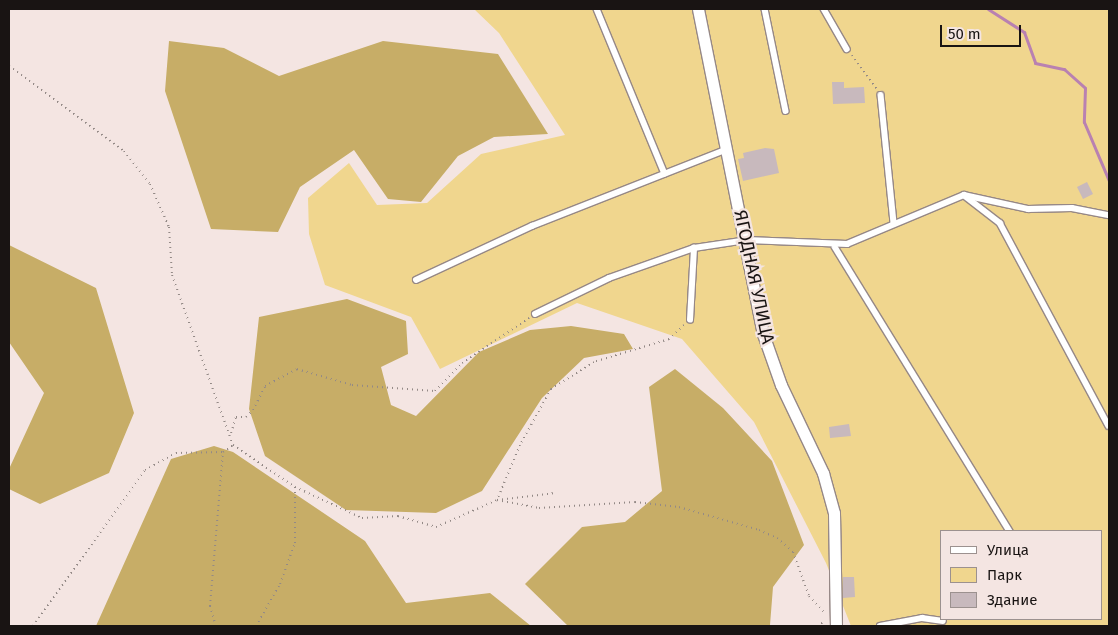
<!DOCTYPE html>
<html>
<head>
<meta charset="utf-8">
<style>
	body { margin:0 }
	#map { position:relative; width:1118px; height:635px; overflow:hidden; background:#f4e5e2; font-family:"Fira Sans",sans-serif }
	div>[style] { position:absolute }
	.green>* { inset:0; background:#f0d68e }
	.forest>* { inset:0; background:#c7ad67 }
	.stream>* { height:3px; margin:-1.5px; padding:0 1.5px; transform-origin:1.5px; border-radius:1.5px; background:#b981b1 }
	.building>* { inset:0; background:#c8b9bd }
	.path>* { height:2px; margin-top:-1px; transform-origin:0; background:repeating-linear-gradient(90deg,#938986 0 1px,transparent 0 5px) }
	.roads { filter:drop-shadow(1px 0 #968886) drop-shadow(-1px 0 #968886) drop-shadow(0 1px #968886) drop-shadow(0 -1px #968886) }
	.service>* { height:5.5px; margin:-2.75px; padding:0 2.75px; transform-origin:2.75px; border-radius:2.75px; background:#fff }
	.minor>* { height:11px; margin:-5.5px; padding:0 5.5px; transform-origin:5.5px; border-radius:5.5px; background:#fff }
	span { translate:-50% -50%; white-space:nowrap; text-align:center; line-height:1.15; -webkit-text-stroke:4.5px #f4e5e2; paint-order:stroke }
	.street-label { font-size:18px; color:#191413 }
	.frame { position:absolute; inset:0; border:10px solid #191413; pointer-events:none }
	.legend { position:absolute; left:940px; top:530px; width:162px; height:90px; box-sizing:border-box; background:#f4e5e2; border:1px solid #9c918f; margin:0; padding:6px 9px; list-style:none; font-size:15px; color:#191413 }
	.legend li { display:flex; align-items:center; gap:10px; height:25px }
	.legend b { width:25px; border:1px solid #9c918f }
	.scale { position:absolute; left:940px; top:25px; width:81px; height:22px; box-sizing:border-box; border:2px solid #191413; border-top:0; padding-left:6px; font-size:15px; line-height:18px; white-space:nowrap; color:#191413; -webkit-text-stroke:4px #f4e5e2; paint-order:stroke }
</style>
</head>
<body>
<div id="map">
	<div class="green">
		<div style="clip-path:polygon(evenodd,474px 9px,1109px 9px,1109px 626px,851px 626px,826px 563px,754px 422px,682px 339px,577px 303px,440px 369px,411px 317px,325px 285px,309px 234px,308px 198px,349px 163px,377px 205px,427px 203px,481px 154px,565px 135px,499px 33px,474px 9px,942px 531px,1102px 531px,1102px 619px,942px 619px,942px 531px)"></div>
	</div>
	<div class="forest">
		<div style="clip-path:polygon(169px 41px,224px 48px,279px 76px,383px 41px,498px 54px,548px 134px,494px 137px,458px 156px,421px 202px,388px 199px,354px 150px,300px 187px,278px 232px,211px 229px,165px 91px)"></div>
		<div style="clip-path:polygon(9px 245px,96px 288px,134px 413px,109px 473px,40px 504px,9px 489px,9px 469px,44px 393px,9px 342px)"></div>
		<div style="clip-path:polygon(347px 299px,406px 321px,408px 354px,381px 367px,391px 405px,416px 416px,479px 352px,530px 330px,571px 326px,624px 334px,633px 349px,584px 358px,542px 398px,482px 491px,436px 513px,346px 510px,265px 456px,249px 409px,259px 317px)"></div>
		<div style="clip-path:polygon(675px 369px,723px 408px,772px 461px,804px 545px,773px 587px,770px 625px,568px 626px,525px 584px,582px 527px,625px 522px,662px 491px,649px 387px)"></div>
		<div style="clip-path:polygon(214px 446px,233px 452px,365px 541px,406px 603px,490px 593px,531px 626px,96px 626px,171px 459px)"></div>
	</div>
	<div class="stream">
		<div style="left:988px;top:9px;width:43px;rotate:32.6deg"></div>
		<div style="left:1024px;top:32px;width:33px;rotate:70deg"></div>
		<div style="left:1035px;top:63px;width:30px;rotate:12deg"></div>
		<div style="left:1064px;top:69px;width:28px;rotate:42deg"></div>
		<div style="left:1085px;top:88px;width:34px;rotate:92deg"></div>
		<div style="left:1084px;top:122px;width:64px;rotate:67deg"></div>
	</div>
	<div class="building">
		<div style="clip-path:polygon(832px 82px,844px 82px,844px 88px,864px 87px,865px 103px,833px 104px)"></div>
		<div style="clip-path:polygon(765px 148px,774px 149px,779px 173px,743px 181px,738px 159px,744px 158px,743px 153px)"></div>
		<div style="clip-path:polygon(1087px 182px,1093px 194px,1083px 199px,1077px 187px)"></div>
		<div style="clip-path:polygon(849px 424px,851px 436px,830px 438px,829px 427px)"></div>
		<div style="clip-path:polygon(843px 577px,854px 577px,855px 597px,843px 598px)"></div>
	</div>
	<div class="path">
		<div style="left:852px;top:55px;width:42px;rotate:53.7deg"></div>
		<div style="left:9px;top:66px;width:143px;rotate:36.5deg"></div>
		<div style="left:124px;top:151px;width:42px;rotate:51.8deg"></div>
		<div style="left:150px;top:184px;width:47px;rotate:66.2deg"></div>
		<div style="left:169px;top:227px;width:48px;rotate:86.4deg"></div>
		<div style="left:172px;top:275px;width:181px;rotate:70.3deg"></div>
		<div style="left:233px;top:445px;width:75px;rotate:34.1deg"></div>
		<div style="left:295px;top:487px;width:74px;rotate:24.8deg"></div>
		<div style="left:362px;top:518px;width:36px;rotate:-3deg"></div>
		<div style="left:398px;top:516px;width:40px;rotate:16deg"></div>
		<div style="left:436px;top:527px;width:67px;rotate:-23.9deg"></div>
		<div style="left:497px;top:500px;width:59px;rotate:-6.8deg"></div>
		<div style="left:684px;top:325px;width:21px;rotate:137deg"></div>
		<div style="left:669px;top:339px;width:78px;rotate:163deg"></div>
		<div style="left:594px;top:362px;width:51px;rotate:147.9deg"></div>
		<div style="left:551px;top:389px;width:64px;rotate:119deg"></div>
		<div style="left:520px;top:445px;width:60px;rotate:112.7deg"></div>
		<div style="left:497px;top:500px;width:43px;rotate:10.8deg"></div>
		<div style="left:539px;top:508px;width:96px;rotate:-3.6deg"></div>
		<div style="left:635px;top:502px;width:44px;rotate:6.5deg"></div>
		<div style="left:679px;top:507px;width:83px;rotate:16deg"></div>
		<div style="left:759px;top:530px;width:20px;rotate:24deg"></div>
		<div style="left:777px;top:538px;width:21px;rotate:41deg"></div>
		<div style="left:793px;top:552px;width:47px;rotate:70deg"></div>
		<div style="left:809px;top:596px;width:22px;rotate:47deg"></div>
		<div style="left:231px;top:433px;width:17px;rotate:-73deg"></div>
		<div style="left:236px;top:417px;width:10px"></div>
		<div style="left:246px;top:417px;width:10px;rotate:-45deg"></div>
		<div style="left:253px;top:410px;width:27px;rotate:-63deg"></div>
		<div style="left:265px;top:386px;width:36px;rotate:-28deg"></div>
		<div style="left:297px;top:369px;width:57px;rotate:16.2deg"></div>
		<div style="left:352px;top:385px;width:83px;rotate:4.1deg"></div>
		<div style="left:435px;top:391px;width:39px;rotate:-46deg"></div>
		<div style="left:462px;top:363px;width:81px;rotate:-33.9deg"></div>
		<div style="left:33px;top:626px;width:192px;rotate:-54.3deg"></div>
		<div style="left:145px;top:470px;width:35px;rotate:-29deg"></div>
		<div style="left:176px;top:453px;width:47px;rotate:-1.2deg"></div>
		<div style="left:216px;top:626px;width:21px;rotate:-107deg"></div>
		<div style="left:210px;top:606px;width:155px;rotate:-85.2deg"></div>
		<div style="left:223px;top:452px;width:12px;rotate:-35deg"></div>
		<div style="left:256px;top:626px;width:48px;rotate:-60.3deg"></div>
		<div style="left:280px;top:584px;width:44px;rotate:-69.9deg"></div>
		<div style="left:295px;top:543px;width:56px;rotate:-90deg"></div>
		<div style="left:817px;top:626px;width:9px;rotate:-32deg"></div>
	</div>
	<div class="roads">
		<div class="service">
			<div style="left:597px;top:9px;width:178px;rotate:67.6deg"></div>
			<div style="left:765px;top:9px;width:104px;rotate:78.4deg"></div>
			<div style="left:824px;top:9px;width:46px;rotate:60.1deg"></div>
			<div style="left:881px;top:95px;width:129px;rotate:84.2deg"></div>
			<div style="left:964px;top:195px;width:46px;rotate:37.9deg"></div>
			<div style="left:1000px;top:223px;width:230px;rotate:61.8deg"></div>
			<div style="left:835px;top:247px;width:334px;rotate:58.4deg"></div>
			<div style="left:416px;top:280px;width:128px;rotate:-25deg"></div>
			<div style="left:532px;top:226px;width:207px;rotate:-21.5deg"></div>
			<div style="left:535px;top:314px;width:82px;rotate:-25.9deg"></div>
			<div style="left:609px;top:278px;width:90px;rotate:-19.4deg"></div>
			<div style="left:694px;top:248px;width:54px;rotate:-8.6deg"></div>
			<div style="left:747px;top:240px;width:100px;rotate:2.3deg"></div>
			<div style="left:847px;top:244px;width:127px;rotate:-22.7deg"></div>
			<div style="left:964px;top:195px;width:66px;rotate:12.3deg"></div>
			<div style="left:1028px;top:209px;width:44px;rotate:-1.3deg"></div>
			<div style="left:1072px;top:208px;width:38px;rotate:11deg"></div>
			<div style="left:690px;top:320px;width:72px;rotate:-86.8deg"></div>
			<div style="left:880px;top:626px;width:43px;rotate:-10.8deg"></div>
			<div style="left:922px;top:618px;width:21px;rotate:8deg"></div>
		</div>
		<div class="minor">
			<div style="left:698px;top:9px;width:331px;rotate:78.7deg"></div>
			<div style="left:763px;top:334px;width:54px;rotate:70.6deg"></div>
			<div style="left:781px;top:385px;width:98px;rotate:64.5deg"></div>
			<div style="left:823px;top:473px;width:41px;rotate:74.6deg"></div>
			<div style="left:834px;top:513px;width:113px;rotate:89deg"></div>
		</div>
	</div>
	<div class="street-label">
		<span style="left:754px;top:277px;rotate:78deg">ЯГОДНАЯ УЛИЦА</span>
	</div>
	<div class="frame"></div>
	<ul class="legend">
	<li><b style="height:6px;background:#fff"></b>Улица</li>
	<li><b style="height:14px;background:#f0d68e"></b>Парк</li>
	<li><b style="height:14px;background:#c8b9bd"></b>Здание</li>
	</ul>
	<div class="scale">50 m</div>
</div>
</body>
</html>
